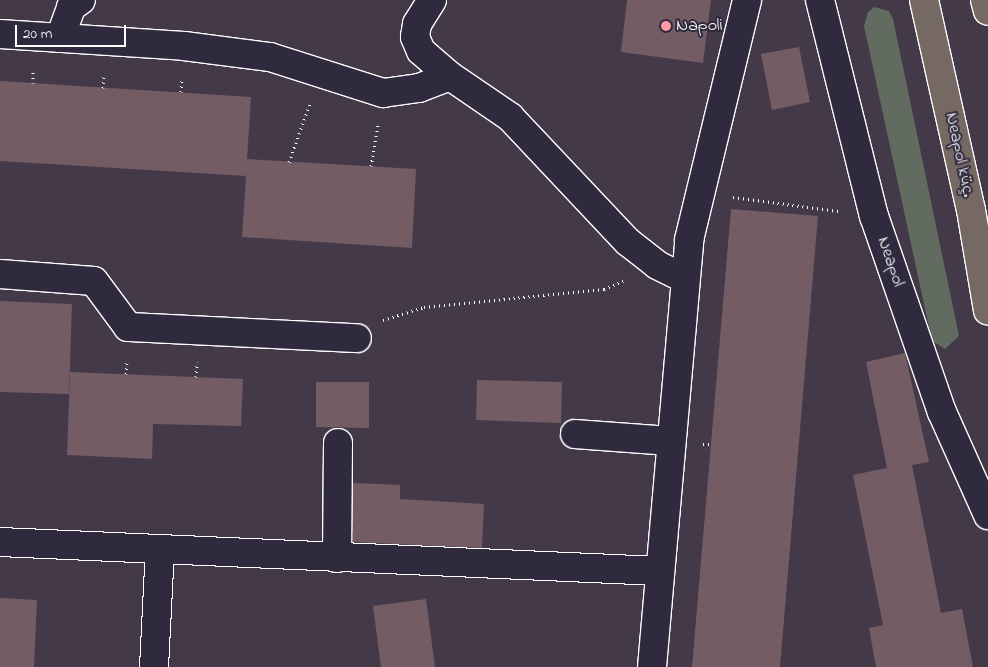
<!DOCTYPE html>
<html>
<head>
<meta charset="utf-8">
<style>
	body { margin:0 }
	#map { position:relative; width:988px; height:667px; overflow:hidden; background:#443949; font-family:"Indie Flower",sans-serif }
	div>[style] { position:absolute }
	.green>* { inset:0; background:#616b60 }
	.building>* { inset:0; background:#745c64 }
	.path>* { height:3px; margin-top:-1.5px; transform-origin:0; background:repeating-linear-gradient(90deg,#fff 0 1px,transparent 0 5px) }
	.roads { filter:drop-shadow(1px 0 #fff) drop-shadow(-1px 0 #fff) drop-shadow(0 1px #fff) drop-shadow(0 -1px #fff) }
	.minor>* { height:28px; margin:-14px; padding:0 14px; transform-origin:14px; border-radius:14px; background:#2f2a3d }
	.major>* { height:28px; margin:-14px; padding:0 14px; transform-origin:14px; border-radius:14px; background:#766964 }
	.dots>* { width:14px; height:14px; translate:-50% -50%; box-sizing:border-box; border:2px solid #2f2a3d; border-radius:50% }
	span { translate:-50% -50%; white-space:nowrap; text-align:center; line-height:1.15; -webkit-text-stroke:4px #2f2a3d; paint-order:stroke }
	.poi-label { font-size:18px; color:#fff }
	.left { translate:0 -50%; text-align:left }
	.street-label { font-size:18px; color:#fff }
	.scale { position:absolute; left:15px; top:25px; width:111px; height:22px; box-sizing:border-box; border:2px solid #fff; border-top:0; padding-left:6px; font-size:15px; line-height:18px; white-space:nowrap; color:#fff; -webkit-text-stroke:4px #2f2a3d; paint-order:stroke }
</style>
</head>
<body>
<div id="map">
	<div class="green">
		<div style="clip-path:polygon(874px 7px,889px 11px,893px 19px,959px 336px,945px 349px,932px 341px,864px 26px,868px 12px)"></div>
	</div>
	<div class="building">
		<div style="clip-path:polygon(627px 0,711px 0,703px 63px,621px 52px)"></div>
		<div style="clip-path:polygon(799px 47px,810px 102px,772px 110px,761px 54px)"></div>
		<div style="clip-path:polygon(0 81px,251px 97px,247px 159px,416px 169px,412px 248px,242px 237px,246px 176px,0 161px)"></div>
		<div style="clip-path:polygon(731px 209px,818px 216px,780px 667px,692px 667px)"></div>
		<div style="clip-path:polygon(0 301px,72px 304px,69px 394px,0 392px)"></div>
		<div style="clip-path:polygon(905px 353px,929px 462px,912px 465px,941px 613px,962px 609px,973px 667px,876px 667px,869px 628px,883px 625px,853px 475px,887px 468px,866px 362px)"></div>
		<div style="clip-path:polygon(70px 372px,243px 379px,241px 426px,153px 424px,152px 459px,67px 455px)"></div>
		<div style="clip-path:polygon(477px 380px,562px 382px,561px 423px,476px 420px)"></div>
		<div style="clip-path:polygon(316px 382px,369px 382px,369px 428px,316px 427px)"></div>
		<div style="clip-path:polygon(353px 483px,400px 485px,400px 499px,484px 504px,482px 548px,353px 542px)"></div>
		<div style="clip-path:polygon(0 598px,37px 600px,34px 667px,0 667px)"></div>
		<div style="clip-path:polygon(426px 599px,435px 667px,381px 667px,373px 606px)"></div>
	</div>
	<div class="path">
		<div style="left:33px;top:83px;width:13px;rotate:-90deg"></div>
		<div style="left:103px;top:88px;width:14px;rotate:-86deg"></div>
		<div style="left:181px;top:92px;width:13px;rotate:-86deg"></div>
		<div style="left:289px;top:162px;width:63px;rotate:-70.4deg"></div>
		<div style="left:371px;top:166px;width:42px;rotate:-80.3deg"></div>
		<div style="left:733px;top:197px;width:106px;rotate:7.6deg"></div>
		<div style="left:383px;top:320px;width:43px;rotate:-17.6deg"></div>
		<div style="left:424px;top:307px;width:181px;rotate:-5.7deg"></div>
		<div style="left:604px;top:289px;width:21px;rotate:-23deg"></div>
		<div style="left:126px;top:374px;width:14px;rotate:-86deg"></div>
		<div style="left:196px;top:377px;width:15px;rotate:-86deg"></div>
		<div style="left:703px;top:444px;width:8px"></div>
	</div>
	<div class="roads">
		<div class="minor">
			<div style="left:432px;top:0;width:28px;rotate:122deg"></div>
			<div style="left:417px;top:24px;width:13px;rotate:99deg"></div>
			<div style="left:415px;top:37px;width:15px;rotate:67deg"></div>
			<div style="left:421px;top:51px;width:38px;rotate:41deg"></div>
			<div style="left:450px;top:76px;width:73px;rotate:34.3deg"></div>
			<div style="left:510px;top:117px;width:172px;rotate:46.7deg"></div>
			<div style="left:628px;top:242px;width:37px;rotate:38deg"></div>
			<div style="left:657px;top:265px;width:30px;rotate:26deg"></div>
			<div style="left:820px;top:0;width:223px;rotate:76deg"></div>
			<div style="left:874px;top:216px;width:207px;rotate:70.9deg"></div>
			<div style="left:942px;top:412px;width:113px;rotate:65.9deg"></div>
			<div style="left:0;top:34px;width:184px;rotate:3.7deg"></div>
			<div style="left:184px;top:46px;width:87px;rotate:7.3deg"></div>
			<div style="left:270px;top:57px;width:119px;rotate:17.7deg"></div>
			<div style="left:383px;top:93px;width:36px;rotate:-8deg"></div>
			<div style="left:419px;top:88px;width:33px;rotate:-21deg"></div>
			<div style="left:60px;top:38px;width:33px;rotate:-70deg"></div>
			<div style="left:71px;top:7px;width:12px;rotate:-35deg"></div>
			<div style="left:0;top:274px;width:94px;rotate:4.3deg"></div>
			<div style="left:94px;top:281px;width:57px;rotate:53.5deg"></div>
			<div style="left:128px;top:327px;width:229px;rotate:2.8deg"></div>
			<div style="left:575px;top:434px;width:95px;rotate:4.2deg"></div>
			<div style="left:0;top:542px;width:659px;rotate:2.52deg"></div>
			<div style="left:337px;top:558px;width:115px;rotate:-89.5deg"></div>
			<div style="left:154px;top:667px;width:117px;rotate:-87.1deg"></div>
			<div style="left:652px;top:667px;width:429px;rotate:-85deg"></div>
			<div style="left:689px;top:240px;width:247px;rotate:-76.4deg"></div>
		</div>
		<div class="major">
			<div style="left:924px;top:0;width:215px;rotate:77.4deg"></div>
			<div style="left:971px;top:210px;width:102px;rotate:80.4deg"></div>
			<div style="left:985px;top:0;width:11px;rotate:75deg"></div>
		</div>
	</div>
	<div class="dots">
		<div style="left:666px;top:26px;background:#ff9aa2"></div>
	</div>
	<div class="poi-label">
		<span class="left" style="left:676px;top:26px">Napoli</span>
	</div>
	<div class="street-label">
		<span style="left:959px;top:155px;rotate:78deg">Neapol küç.</span>
		<span style="left:890px;top:262px;rotate:71deg">Neapol</span>
	</div>
	<div class="scale">20 m</div>
</div>
</body>
</html>
